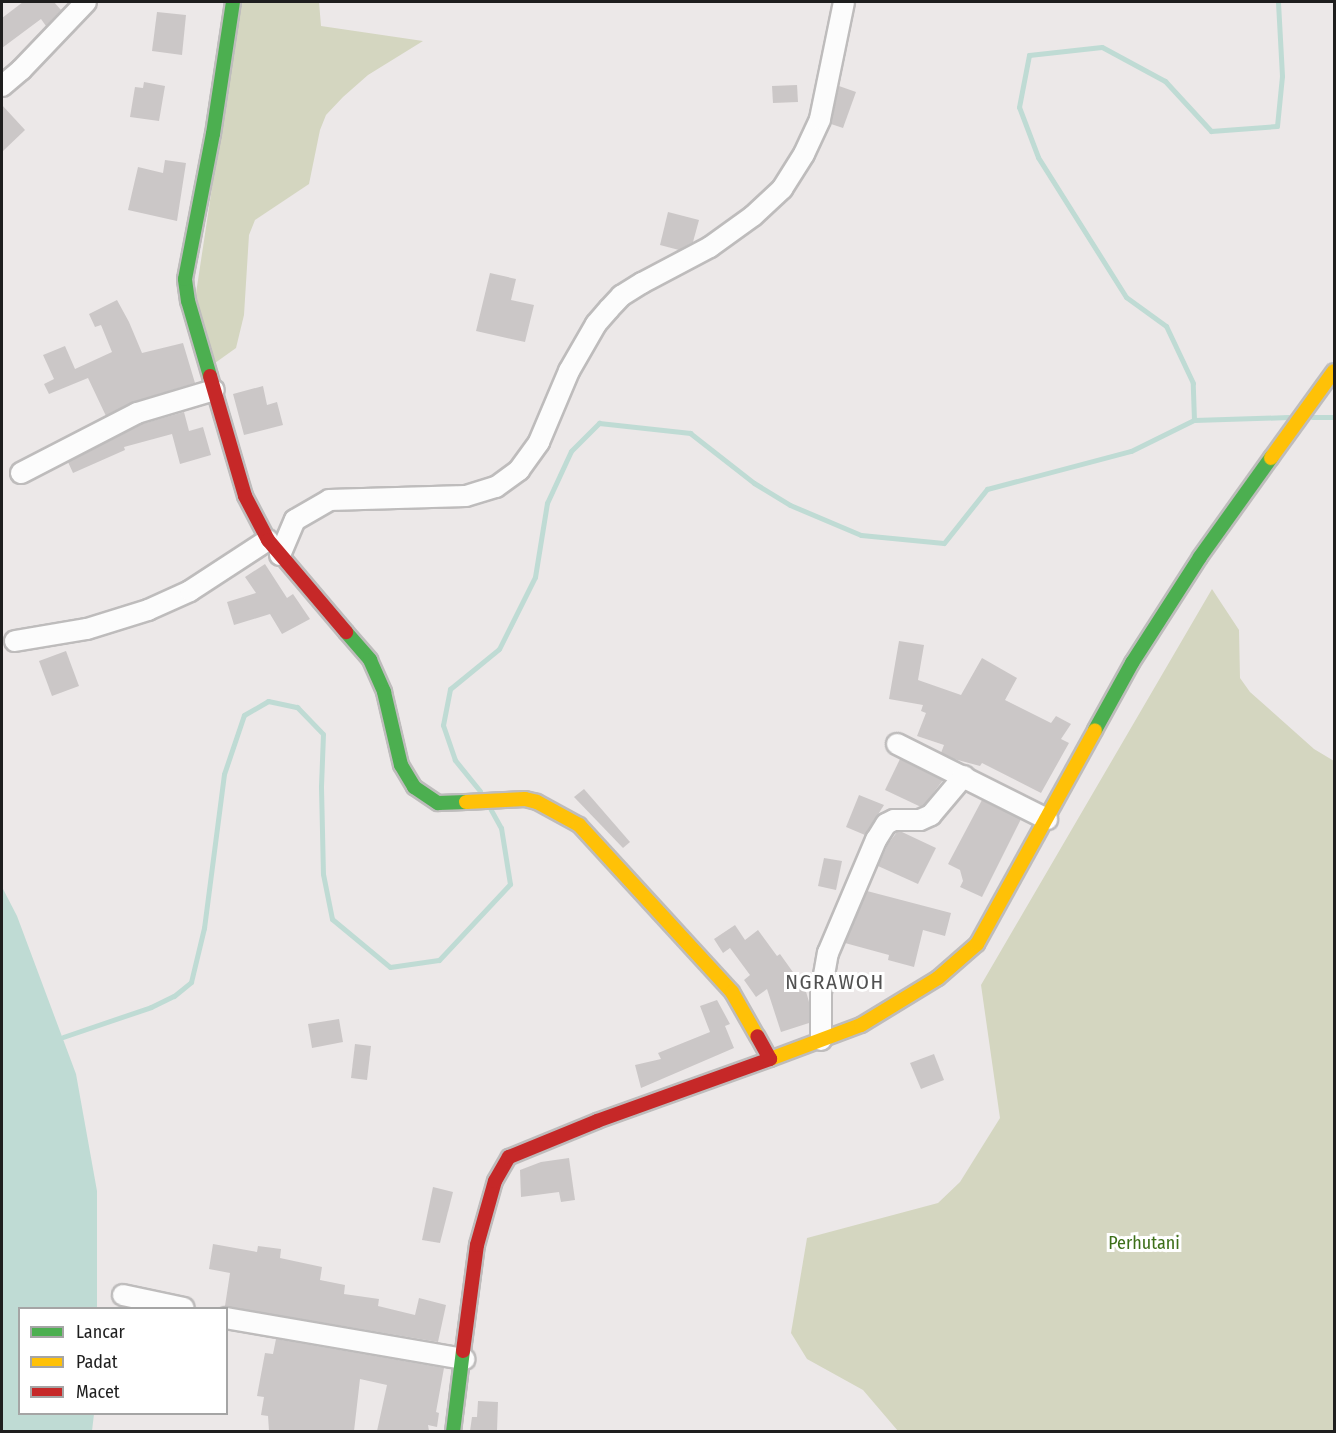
<!DOCTYPE html>
<html>
<head>
<meta charset="utf-8">
<style>
	body { margin:0 }
	#map { position:relative; width:1336px; height:1433px; overflow:hidden; background:#ece8e8; font-family:"Fira Sans Condensed",sans-serif }
	div>[style] { position:absolute }
	.forest>* { inset:0; background:#d4d6c0 }
	.water>* { inset:0; background:#bfdbd4 }
	.stream>* { height:5px; margin:-2.5px; padding:0 2.5px; transform-origin:2.5px; border-radius:2.5px; background:#bfdbd4 }
	.building>* { inset:0; background:#cbc7c7 }
	.roads { filter:drop-shadow(2px 0 #bebcbc) drop-shadow(-2px 0 #bebcbc) drop-shadow(0 2px #bebcbc) drop-shadow(0 -2px #bebcbc) }
	.street>* { height:20px; margin:-10px; padding:0 10px; transform-origin:10px; border-radius:10px; background:#fcfcfc }
	.fast>* { height:14px; margin:-7px; padding:0 7px; transform-origin:7px; border-radius:7px; background:#4caf50 }
	.slow>* { height:14px; margin:-7px; padding:0 7px; transform-origin:7px; border-radius:7px; background:#ffc107 }
	.jam>* { height:14px; margin:-7px; padding:0 7px; transform-origin:7px; border-radius:7px; background:#c62828 }
	span { translate:-50% -50%; white-space:nowrap; text-align:center; line-height:1.15; -webkit-text-stroke:6px #fff; paint-order:stroke }
	.park-label { font-size:18px; color:#3d6f19 }
	.quarter-label { font-size:21px; color:#515151; letter-spacing:1.5px }
	.frame { position:absolute; inset:0; border:3px solid #1e1e1e; pointer-events:none }
	.legend { position:absolute; left:18px; top:1307px; width:210px; height:108px; box-sizing:border-box; background:#fff; border:2px solid #a5a5a5; margin:0; padding:8px 10px; list-style:none; font-size:18px; color:#1e1e1e }
	.legend li { display:flex; align-items:center; gap:12px; height:30px }
	.legend b { width:30px; border:2px solid #a5a5a5 }
</style>
</head>
<body>
<div id="map">
	<div class="forest">
		<div style="clip-path:polygon(240px 2px,319px 2px,321px 26px,423px 41px,368px 75px,343px 97px,326px 115px,320px 130px,309px 184px,255px 220px,249px 235px,244px 315px,236px 348px,215px 363px,195px 300px)"></div>
		<div style="clip-path:polygon(1212px 589px,1239px 630px,1240px 678px,1250px 692px,1314px 749px,1334px 761px,1334px 1431px,898px 1431px,863px 1390px,807px 1359px,791px 1333px,807px 1238px,938px 1203px,960px 1182px,1000px 1118px,981px 985px)"></div>
	</div>
	<div class="water">
		<div style="clip-path:polygon(2px 887px,17px 916px,76px 1074px,97px 1191px,97px 1308px,20px 1308px,20px 1414px,94px 1414px,92px 1431px,2px 1431px)"></div>
	</div>
	<div class="stream">
		<div style="left:1312px;top:417px;width:22px"></div>
		<div style="left:1194px;top:420px;width:37px;rotate:-92deg"></div>
		<div style="left:1193px;top:383px;width:63px;rotate:-115.3deg"></div>
		<div style="left:1166px;top:326px;width:49px;rotate:-144.1deg"></div>
		<div style="left:1126px;top:297px;width:165px;rotate:-122.2deg"></div>
		<div style="left:1038px;top:157px;width:53px;rotate:-110.8deg"></div>
		<div style="left:1019px;top:107px;width:53px;rotate:-79.1deg"></div>
		<div style="left:1029px;top:55px;width:73px;rotate:-6.3deg"></div>
		<div style="left:1102px;top:47px;width:72px;rotate:28.4deg"></div>
		<div style="left:1165px;top:81px;width:68px;rotate:47.4deg"></div>
		<div style="left:1211px;top:131px;width:66px;rotate:-4.3deg"></div>
		<div style="left:1277px;top:126px;width:50px;rotate:-84.3deg"></div>
		<div style="left:1282px;top:76px;width:74px;rotate:-93.1deg"></div>
		<div style="left:480px;top:791px;width:40px;rotate:-129deg"></div>
		<div style="left:455px;top:760px;width:37px;rotate:-109deg"></div>
		<div style="left:443px;top:725px;width:37px;rotate:-79deg"></div>
		<div style="left:450px;top:689px;width:63px;rotate:-39.2deg"></div>
		<div style="left:499px;top:649px;width:80px;rotate:-63.4deg"></div>
		<div style="left:535px;top:577px;width:75px;rotate:-80.8deg"></div>
		<div style="left:547px;top:503px;width:57px;rotate:-65.2deg"></div>
		<div style="left:571px;top:451px;width:40px;rotate:-45deg"></div>
		<div style="left:599px;top:423px;width:92px;rotate:6.3deg"></div>
		<div style="left:690px;top:433px;width:81px;rotate:38deg"></div>
		<div style="left:754px;top:483px;width:42px;rotate:31.4deg"></div>
		<div style="left:790px;top:505px;width:77px;rotate:22.9deg"></div>
		<div style="left:861px;top:535px;width:83px;rotate:5.5deg"></div>
		<div style="left:944px;top:543px;width:69px;rotate:-51.5deg"></div>
		<div style="left:987px;top:489px;width:149px;rotate:-14.8deg"></div>
		<div style="left:1131px;top:451px;width:70px;rotate:-26.2deg"></div>
		<div style="left:1194px;top:420px;width:94px;rotate:-1.8deg"></div>
		<div style="left:63px;top:1037px;width:93px;rotate:-18.8deg"></div>
		<div style="left:151px;top:1007px;width:25px;rotate:-26deg"></div>
		<div style="left:174px;top:996px;width:22px;rotate:-39deg"></div>
		<div style="left:191px;top:982px;width:56px;rotate:-76.5deg"></div>
		<div style="left:204px;top:928px;width:155px;rotate:-82.6deg"></div>
		<div style="left:224px;top:774px;width:62px;rotate:-71.3deg"></div>
		<div style="left:244px;top:715px;width:28px;rotate:-30deg"></div>
		<div style="left:268px;top:701px;width:30px;rotate:12deg"></div>
		<div style="left:297px;top:707px;width:37px;rotate:46deg"></div>
		<div style="left:323px;top:734px;width:53px;rotate:92.2deg"></div>
		<div style="left:321px;top:787px;width:87px;rotate:88.7deg"></div>
		<div style="left:323px;top:874px;width:46px;rotate:78.7deg"></div>
		<div style="left:332px;top:919px;width:75px;rotate:39.6deg"></div>
		<div style="left:390px;top:967px;width:49px;rotate:-8.1deg"></div>
		<div style="left:439px;top:960px;width:104px;rotate:-46.9deg"></div>
		<div style="left:510px;top:884px;width:57px;rotate:-99.1deg"></div>
		<div style="left:501px;top:828px;width:21px;rotate:-119deg"></div>
	</div>
	<div class="building">
		<div style="clip-path:polygon(23px 2px,54px 2px,61px 10px,46px 26px,41px 19px,2px 48px,2px 18px)"></div>
		<div style="clip-path:polygon(157px 12px,186px 15px,182px 55px,152px 51px)"></div>
		<div style="clip-path:polygon(144px 82px,165px 86px,159px 121px,130px 117px,135px 87px,143px 88px)"></div>
		<div style="clip-path:polygon(797px 85px,798px 102px,773px 103px,772px 86px)"></div>
		<div style="clip-path:polygon(839px 86px,856px 92px,843px 128px,831px 124px)"></div>
		<div style="clip-path:polygon(2px 105px,25px 130px,2px 152px)"></div>
		<div style="clip-path:polygon(165px 160px,186px 163px,177px 221px,128px 210px,138px 167px,163px 173px)"></div>
		<div style="clip-path:polygon(668px 212px,699px 220px,693px 242px,679px 250px,660px 245px)"></div>
		<div style="clip-path:polygon(490px 273px,516px 279px,511px 300px,534px 305px,525px 342px,476px 331px)"></div>
		<div style="clip-path:polygon(117px 300px,129px 322px,142px 353px,183px 343px,195px 383px,133px 402px,106px 416px,88px 378px,49px 394px,44px 384px,54px 379px,43px 355px,65px 346px,75px 369px,112px 352px,101px 325px,95px 327px,89px 314px)"></div>
		<div style="clip-path:polygon(263px 386px,267px 405px,277px 402px,283px 425px,244px 435px,233px 394px)"></div>
		<div style="clip-path:polygon(184px 412px,189px 431px,203px 427px,211px 455px,180px 464px,172px 434px,124px 447px,125px 450px,73px 473px,68px 462px,142px 424px)"></div>
		<div style="clip-path:polygon(265px 564px,287px 598px,293px 594px,310px 619px,282px 634px,270px 614px,234px 625px,227px 602px,256px 593px,245px 577px)"></div>
		<div style="clip-path:polygon(899px 641px,924px 645px,918px 680px,961px 695px,982px 658px,1017px 678px,1005px 700px,1051px 723px,1056px 716px,1071px 724px,1061px 739px,1069px 743px,1041px 793px,982px 763px,980px 766px,954px 759px,941px 753px,944px 745px,917px 736px,926px 713px,921px 711px,923px 705px,889px 699px)"></div>
		<div style="clip-path:polygon(66px 651px,79px 686px,52px 696px,39px 661px)"></div>
		<div style="clip-path:polygon(900px 759px,943px 780px,924px 805px,921px 807px,885px 790px)"></div>
		<div style="clip-path:polygon(584px 789px,630px 842px,623px 848px,574px 797px)"></div>
		<div style="clip-path:polygon(859px 795px,884px 805px,865px 835px,846px 827px)"></div>
		<div style="clip-path:polygon(982px 800px,1021px 819px,982px 897px,960px 887px,963px 881px,960px 870px,948px 864px)"></div>
		<div style="clip-path:polygon(897px 832px,902px 832px,936px 848px,918px 884px,878px 866px,888px 844px)"></div>
		<div style="clip-path:polygon(824px 858px,842px 861px,836px 890px,818px 886px)"></div>
		<div style="clip-path:polygon(867px 891px,951px 913px,945px 936px,923px 930px,914px 967px,888px 960px,889px 955px,845px 943px)"></div>
		<div style="clip-path:polygon(735px 925px,745px 940px,758px 930px,777px 956px,780px 954px,800px 982px,803px 981px,809px 1002px,809px 1023px,781px 1032px,767px 989px,756px 997px,744px 980px,750px 975px,730px 948px,723px 953px,714px 939px)"></div>
		<div style="clip-path:polygon(717px 1000px,730px 1024px,725px 1026px,734px 1048px,641px 1088px,635px 1065px,661px 1059px,658px 1053px,710px 1032px,700px 1006px)"></div>
		<div style="clip-path:polygon(339px 1019px,343px 1042px,312px 1048px,308px 1024px)"></div>
		<div style="clip-path:polygon(355px 1044px,371px 1046px,367px 1080px,351px 1078px)"></div>
		<div style="clip-path:polygon(934px 1054px,944px 1080px,921px 1089px,910px 1063px)"></div>
		<div style="clip-path:polygon(569px 1158px,575px 1200px,561px 1202px,559px 1192px,521px 1197px,520px 1170px,541px 1162px)"></div>
		<div style="clip-path:polygon(433px 1187px,453px 1192px,440px 1243px,422px 1240px)"></div>
		<div style="clip-path:polygon(213px 1244px,257px 1252px,258px 1246px,281px 1249px,280px 1258px,322px 1267px,320px 1280px,345px 1285px,344px 1294px,379px 1299px,378px 1306px,415px 1315px,419px 1298px,446px 1305px,438px 1342px,225px 1306px,230px 1273px,209px 1269px)"></div>
		<div style="clip-path:polygon(276px 1339px,444px 1368px,436px 1412px,439px 1413px,437px 1427px,428px 1425px,429px 1431px,377px 1431px,387px 1385px,360px 1379px,354px 1431px,269px 1431px,268px 1416px,261px 1415px,264px 1397px,257px 1396px,265px 1353px,273px 1354px)"></div>
		<div style="clip-path:polygon(478px 1401px,498px 1402px,497px 1431px,470px 1431px,472px 1417px,477px 1417px)"></div>
	</div>
	<div class="roads">
		<div class="street">
			<div style="left:2px;top:86px;width:25px;rotate:-40deg"></div>
			<div style="left:21px;top:70px;width:94px;rotate:-46.3deg"></div>
			<div style="left:21px;top:473px;width:131px;rotate:-27.3deg"></div>
			<div style="left:137px;top:413px;width:80px;rotate:-16.6deg"></div>
			<div style="left:280px;top:555px;width:38px;rotate:-67deg"></div>
			<div style="left:295px;top:520px;width:39px;rotate:-30deg"></div>
			<div style="left:329px;top:500px;width:137px;rotate:-1.7deg"></div>
			<div style="left:466px;top:496px;width:31px;rotate:-17deg"></div>
			<div style="left:496px;top:487px;width:29px;rotate:-36deg"></div>
			<div style="left:519px;top:470px;width:34px;rotate:-54deg"></div>
			<div style="left:539px;top:442px;width:77px;rotate:-67.1deg"></div>
			<div style="left:569px;top:371px;width:54px;rotate:-60.1deg"></div>
			<div style="left:596px;top:324px;width:20px;rotate:-49deg"></div>
			<div style="left:609px;top:309px;width:18px;rotate:-47deg"></div>
			<div style="left:621px;top:296px;width:25px;rotate:-32deg"></div>
			<div style="left:642px;top:283px;width:77px;rotate:-27.9deg"></div>
			<div style="left:710px;top:247px;width:53px;rotate:-35.8deg"></div>
			<div style="left:753px;top:216px;width:40px;rotate:-43deg"></div>
			<div style="left:782px;top:189px;width:41px;rotate:-57.8deg"></div>
			<div style="left:804px;top:154px;width:38px;rotate:-65deg"></div>
			<div style="left:820px;top:119px;width:119px;rotate:-78.4deg"></div>
			<div style="left:15px;top:641px;width:73px;rotate:-9.5deg"></div>
			<div style="left:87px;top:629px;width:64px;rotate:-17.3deg"></div>
			<div style="left:148px;top:610px;width:46px;rotate:-24.3deg"></div>
			<div style="left:190px;top:591px;width:93px;rotate:-33.2deg"></div>
			<div style="left:897px;top:744px;width:168px;rotate:26.6deg"></div>
			<div style="left:821px;top:1040px;width:48px;rotate:-90deg"></div>
			<div style="left:821px;top:992px;width:40px;rotate:-80deg"></div>
			<div style="left:828px;top:953px;width:123px;rotate:-67deg"></div>
			<div style="left:876px;top:840px;width:19px;rotate:-58deg"></div>
			<div style="left:886px;top:824px;width:9px;rotate:-27deg"></div>
			<div style="left:894px;top:820px;width:26px"></div>
			<div style="left:920px;top:820px;width:12px;rotate:-24deg"></div>
			<div style="left:931px;top:815px;width:51px;rotate:-49.8deg"></div>
			<div style="left:123px;top:1295px;width:62px;rotate:12deg"></div>
			<div style="left:226px;top:1318px;width:242px;rotate:9.8deg"></div>
		</div>
		<div class="fast">
			<div style="left:210px;top:376px;width:78px;rotate:-106.3deg"></div>
			<div style="left:188px;top:301px;width:22px;rotate:-98deg"></div>
			<div style="left:185px;top:279px;width:148px;rotate:-79.1deg"></div>
			<div style="left:213px;top:134px;width:134px;rotate:-81.4deg"></div>
			<div style="left:346px;top:632px;width:37px;rotate:49deg"></div>
			<div style="left:370px;top:660px;width:35px;rotate:66deg"></div>
			<div style="left:384px;top:692px;width:75px;rotate:76.9deg"></div>
			<div style="left:401px;top:765px;width:26px;rotate:59deg"></div>
			<div style="left:414px;top:787px;width:29px;rotate:34deg"></div>
			<div style="left:438px;top:803px;width:28px;rotate:-2deg"></div>
			<div style="left:1095px;top:730px;width:77px;rotate:-61.1deg"></div>
			<div style="left:1132px;top:663px;width:126px;rotate:-57.3deg"></div>
			<div style="left:1200px;top:557px;width:122px;rotate:-54.4deg"></div>
			<div style="left:453px;top:1432px;width:82px;rotate:-83deg"></div>
		</div>
		<div class="slow">
			<div style="left:1271px;top:458px;width:107px;rotate:-54.1deg"></div>
			<div style="left:466px;top:802px;width:59px;rotate:-2.9deg"></div>
			<div style="left:525px;top:799px;width:12px;rotate:14deg"></div>
			<div style="left:537px;top:802px;width:48px;rotate:28.7deg"></div>
			<div style="left:579px;top:825px;width:226px;rotate:47.5deg"></div>
			<div style="left:732px;top:992px;width:51px;rotate:60.4deg"></div>
			<div style="left:770px;top:1059px;width:97px;rotate:-20.5deg"></div>
			<div style="left:861px;top:1025px;width:90px;rotate:-31.4deg"></div>
			<div style="left:938px;top:978px;width:52px;rotate:-41.1deg"></div>
			<div style="left:977px;top:944px;width:244px;rotate:-61.1deg"></div>
		</div>
		<div class="jam">
			<div style="left:210px;top:376px;width:125px;rotate:73.7deg"></div>
			<div style="left:245px;top:496px;width:50px;rotate:62.4deg"></div>
			<div style="left:268px;top:540px;width:121px;rotate:49.7deg"></div>
			<div style="left:463px;top:1351px;width:107px;rotate:-82.5deg"></div>
			<div style="left:477px;top:1245px;width:66px;rotate:-74.3deg"></div>
			<div style="left:495px;top:1181px;width:28px;rotate:-60deg"></div>
			<div style="left:509px;top:1157px;width:95px;rotate:-22.2deg"></div>
			<div style="left:597px;top:1121px;width:184px;rotate:-19.7deg"></div>
			<div style="left:770px;top:1059px;width:26px;rotate:-119deg"></div>
		</div>
	</div>
	<div class="park-label">
		<span style="left:1144px;top:1243px">Perhutani</span>
	</div>
	<div class="quarter-label">
		<span style="left:835px;top:982px">NGRAWOH</span>
	</div>
	<div class="frame"></div>
	<ul class="legend">
	<li><b style="height:8px;background:#4caf50"></b>Lancar</li>
	<li><b style="height:8px;background:#ffc107"></b>Padat</li>
	<li><b style="height:8px;background:#c62828"></b>Macet</li>
	</ul>
</div>
</body>
</html>
